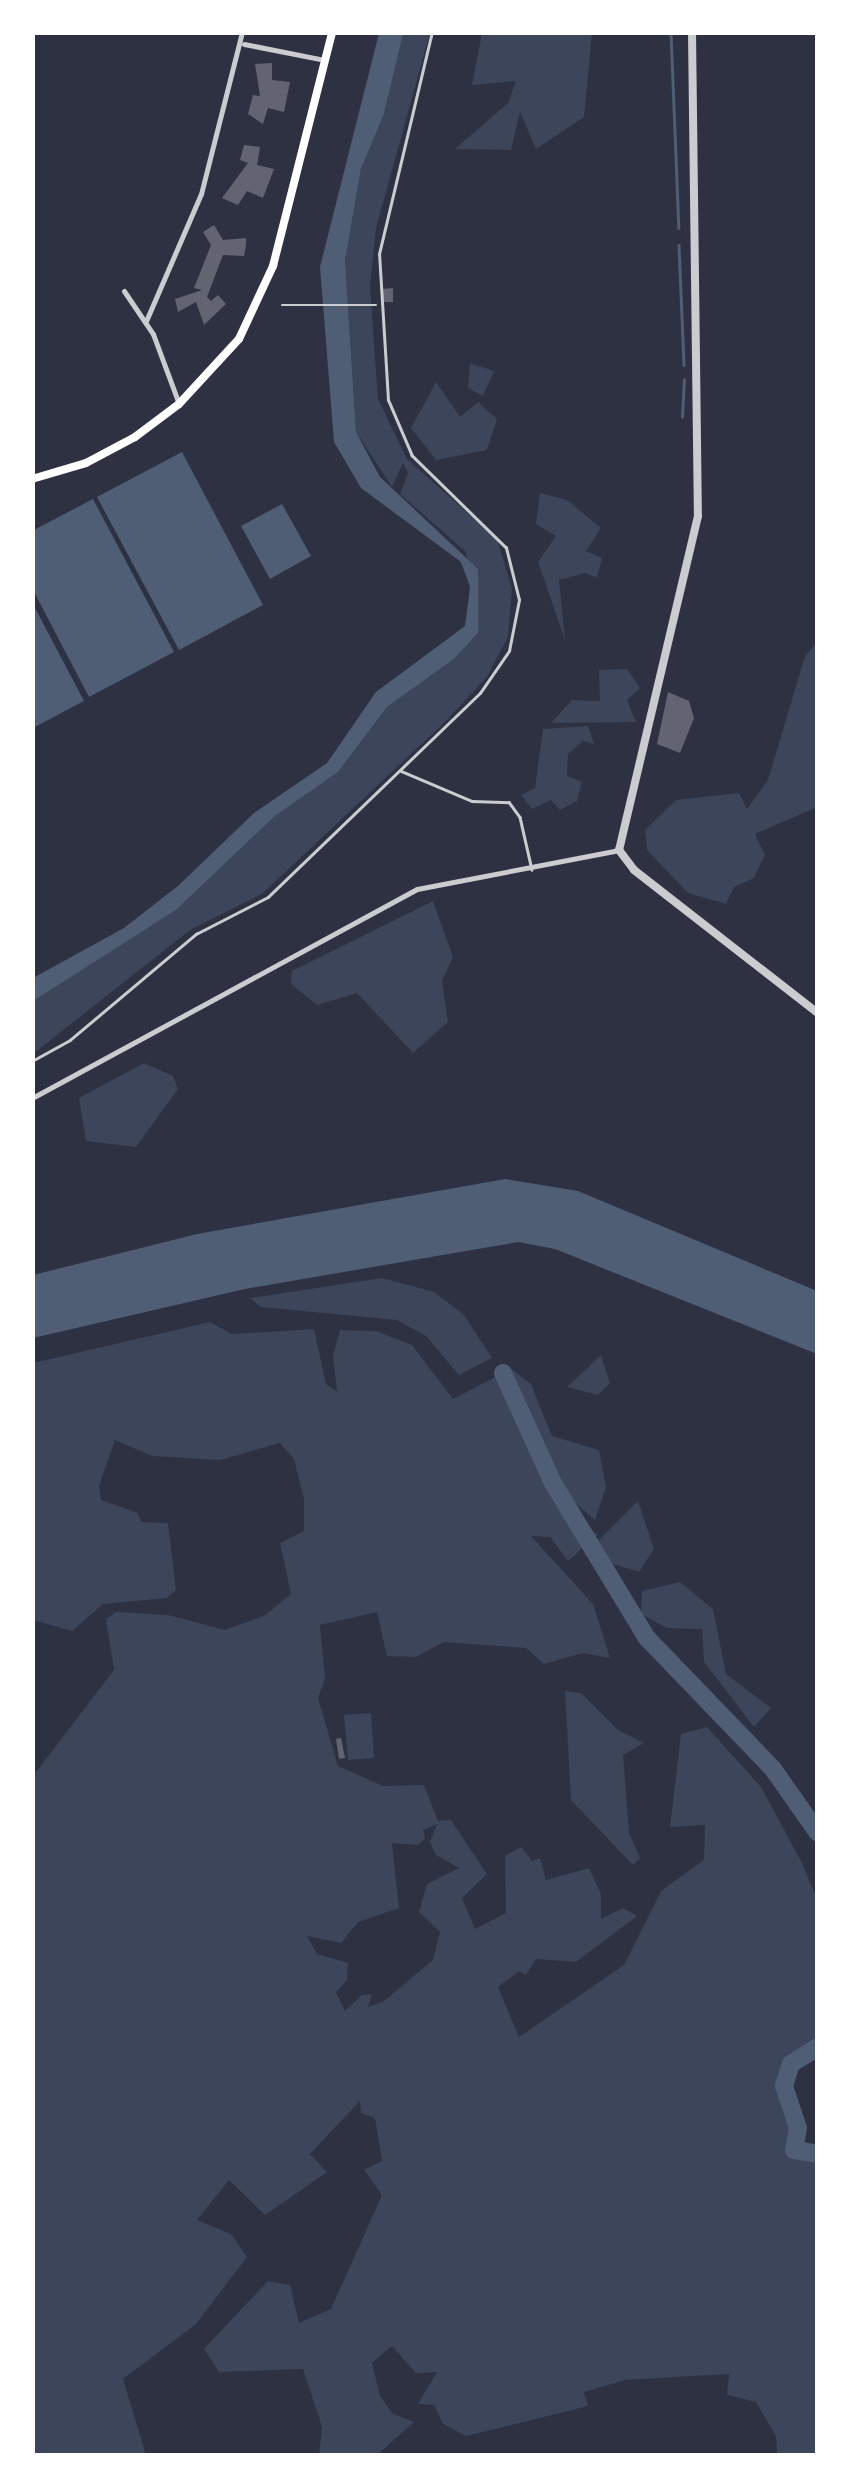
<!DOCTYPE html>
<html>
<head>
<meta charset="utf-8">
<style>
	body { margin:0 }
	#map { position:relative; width:850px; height:2488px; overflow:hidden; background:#2d3142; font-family:Mulish,sans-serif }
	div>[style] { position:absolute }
	.green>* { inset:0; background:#3c4559 }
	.water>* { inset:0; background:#4f5d75 }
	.stream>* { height:2.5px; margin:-1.25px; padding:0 1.25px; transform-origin:1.25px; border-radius:1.25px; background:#4f5d75 }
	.river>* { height:18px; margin:-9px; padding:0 9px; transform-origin:9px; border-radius:9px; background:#4f5d75 }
	.building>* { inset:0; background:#626471 }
	.service>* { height:2.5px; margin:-1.25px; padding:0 1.25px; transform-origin:1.25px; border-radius:1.25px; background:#caccd0 }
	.minor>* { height:5px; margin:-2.5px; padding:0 2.5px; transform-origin:2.5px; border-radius:2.5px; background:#caccd0 }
	.tertiary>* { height:8px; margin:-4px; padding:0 4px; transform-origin:4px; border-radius:4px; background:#caccd0 }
	.secondary>* { height:8px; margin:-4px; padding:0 4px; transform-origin:4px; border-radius:4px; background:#fff }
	span { translate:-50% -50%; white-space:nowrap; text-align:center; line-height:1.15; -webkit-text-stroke:10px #fff; paint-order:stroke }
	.frame { position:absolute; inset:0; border:35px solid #fff; pointer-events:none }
</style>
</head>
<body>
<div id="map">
	<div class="green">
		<div style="clip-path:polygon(401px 33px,430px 33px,376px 228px,370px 286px,378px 399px,407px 459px,497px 539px,512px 589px,508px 637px,487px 677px,445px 722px,262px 894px,190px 930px,33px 1054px,33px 1000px,176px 910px,275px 816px,338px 772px,387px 707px,454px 659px,478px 633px,466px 552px,400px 494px,408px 473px,403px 463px,392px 487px,356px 432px,345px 259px,361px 169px,385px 112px)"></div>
		<div style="clip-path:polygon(482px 33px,592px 33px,584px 117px,536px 149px,520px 112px,511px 150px,455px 149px,508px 103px,516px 81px,472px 85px)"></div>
		<div style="clip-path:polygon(470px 363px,494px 371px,483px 396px,468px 388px)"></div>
		<div style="clip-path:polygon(436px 382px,460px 417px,478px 402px,497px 419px,487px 450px,436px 460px,411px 428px)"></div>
		<div style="clip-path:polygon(540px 493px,567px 500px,601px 528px,586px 551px,602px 558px,597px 578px,585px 573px,559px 580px,565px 640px,538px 562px,556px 536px,536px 524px)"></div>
		<div style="clip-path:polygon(817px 643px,817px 807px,755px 834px,765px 855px,754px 878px,734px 887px,726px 904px,688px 893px,647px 850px,645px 830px,676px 800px,739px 793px,747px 809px,768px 780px,805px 656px)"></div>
		<div style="clip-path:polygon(627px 669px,640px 688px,627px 700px,636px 722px,551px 723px,572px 700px,600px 701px,599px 670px)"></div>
		<div style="clip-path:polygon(588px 726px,594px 744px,583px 741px,568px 754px,567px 776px,582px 782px,577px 801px,560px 810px,551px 800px,532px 809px,521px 795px,535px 788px,543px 729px)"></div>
		<div style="clip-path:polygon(433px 901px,453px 957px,442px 981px,448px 1022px,413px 1053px,357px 993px,317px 1005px,291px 984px,292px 971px)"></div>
		<div style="clip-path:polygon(144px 1063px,173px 1076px,178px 1089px,136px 1147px,86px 1141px,79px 1098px)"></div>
		<div style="clip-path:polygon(382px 1278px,434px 1292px,464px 1315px,492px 1358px,459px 1375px,426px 1336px,397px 1320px,261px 1307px,250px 1298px)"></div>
		<div style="clip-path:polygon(evenodd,210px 1322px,232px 1334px,314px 1329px,326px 1384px,337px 1392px,333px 1356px,340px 1330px,376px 1331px,412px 1345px,453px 1399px,503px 1373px,572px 1515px,598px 1535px,568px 1561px,550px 1537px,531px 1536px,593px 1604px,610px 1658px,583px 1653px,544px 1664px,526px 1648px,444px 1642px,416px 1657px,387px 1656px,377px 1612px,320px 1625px,325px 1679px,318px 1698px,338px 1766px,383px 1786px,424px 1785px,438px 1821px,451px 1820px,487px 1874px,462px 1898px,475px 1929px,506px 1913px,505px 1856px,521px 1847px,532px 1861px,540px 1858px,546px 1880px,589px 1868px,601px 1894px,601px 1919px,623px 1908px,637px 1916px,576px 1962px,536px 1959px,526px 1975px,519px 1971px,498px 1987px,519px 2037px,624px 1965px,661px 1891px,704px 1860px,705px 1825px,670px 1827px,681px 1734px,707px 1727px,761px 1787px,802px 1863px,817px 1899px,817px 2045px,791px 2064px,785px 2082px,798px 2128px,797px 2155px,817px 2156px,817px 2455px,777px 2455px,776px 2436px,756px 2402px,727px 2395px,729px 2374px,625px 2380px,584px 2392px,588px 2406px,466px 2436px,443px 2424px,434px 2405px,418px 2404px,437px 2372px,416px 2373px,392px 2346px,372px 2363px,380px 2396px,393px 2414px,414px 2422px,377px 2455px,319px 2455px,322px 2427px,303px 2369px,219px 2372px,204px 2349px,268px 2281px,290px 2285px,299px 2323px,331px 2309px,382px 2195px,364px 2170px,382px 2161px,375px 2118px,361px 2113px,360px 2101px,310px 2154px,327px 2172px,265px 2215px,229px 2180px,197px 2220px,231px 2234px,247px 2257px,196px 2324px,123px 2379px,146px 2455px,33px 2455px,33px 1776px,114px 1670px,106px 1619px,116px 1612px,168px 1615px,225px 1630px,264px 1616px,291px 1594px,280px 1543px,304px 1531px,304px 1499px,294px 1459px,280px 1443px,220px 1460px,152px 1456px,115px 1440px,99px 1486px,101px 1500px,138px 1513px,141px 1522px,168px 1523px,176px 1590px,167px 1598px,103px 1604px,72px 1631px,33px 1620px,33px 1363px,210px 1322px,437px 1824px,430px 1842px,436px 1855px,459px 1868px,427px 1884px,419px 1912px,440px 1932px,433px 1960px,384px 2001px,368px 2007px,372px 1994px,362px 1995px,345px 2011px,336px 1992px,347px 1980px,348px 1963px,317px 1954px,307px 1936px,341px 1943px,358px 1922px,399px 1908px,392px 1843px,418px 1845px,425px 1839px,423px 1830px,437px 1824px)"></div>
		<div style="clip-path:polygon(601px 1355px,610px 1383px,598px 1395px,567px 1387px)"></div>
		<div style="clip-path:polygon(510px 1368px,531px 1384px,552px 1436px,599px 1450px,606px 1487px,595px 1520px,574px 1502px,537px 1440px)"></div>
		<div style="clip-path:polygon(638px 1501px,654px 1549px,639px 1572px,584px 1555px)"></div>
		<div style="clip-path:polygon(680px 1582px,713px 1609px,726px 1674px,771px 1708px,754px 1727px,704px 1662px,702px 1629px,667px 1628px,641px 1614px,642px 1591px)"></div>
		<div style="clip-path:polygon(565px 1691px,581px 1693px,618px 1730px,644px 1743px,623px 1755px,629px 1833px,640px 1858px,633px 1865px,571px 1800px)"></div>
		<div style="clip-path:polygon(371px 1713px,374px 1758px,348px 1760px,344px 1715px)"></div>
	</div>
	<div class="water">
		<div style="clip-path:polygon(379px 33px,403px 33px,384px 114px,361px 169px,345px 260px,356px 432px,380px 477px,478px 569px,478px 633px,454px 659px,387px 707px,338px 772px,275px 816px,176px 910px,33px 1001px,33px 978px,124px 928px,179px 885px,254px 813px,327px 763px,376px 692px,465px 626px,470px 587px,461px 562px,361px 488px,334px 442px,320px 267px)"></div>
		<div style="clip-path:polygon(182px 452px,263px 605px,179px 650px,97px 497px)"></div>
		<div style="clip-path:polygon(93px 499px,174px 652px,89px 697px,33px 590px,32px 531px)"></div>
		<div style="clip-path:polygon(282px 504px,311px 556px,270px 579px,241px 526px)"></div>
		<div style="clip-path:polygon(33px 604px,84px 701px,33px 728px,32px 728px)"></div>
		<div style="clip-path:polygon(505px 1179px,578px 1191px,817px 1291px,817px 1354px,555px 1249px,518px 1242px,245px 1289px,33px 1338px,33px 1275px,197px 1234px)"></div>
	</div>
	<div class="stream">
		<div style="left:671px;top:32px;width:196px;rotate:87.7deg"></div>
		<div style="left:679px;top:245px;width:120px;rotate:87.6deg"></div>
		<div style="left:682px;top:417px;width:37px;rotate:-87deg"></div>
	</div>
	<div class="river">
		<div style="left:503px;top:1373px;width:121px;rotate:65.6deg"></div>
		<div style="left:553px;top:1483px;width:181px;rotate:58.8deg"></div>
		<div style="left:647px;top:1638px;width:182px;rotate:46.1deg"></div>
		<div style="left:773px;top:1769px;width:78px;rotate:54.9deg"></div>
		<div style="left:818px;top:2047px;width:32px;rotate:148deg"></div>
		<div style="left:791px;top:2064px;width:23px;rotate:108deg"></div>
		<div style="left:784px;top:2086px;width:44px;rotate:71.6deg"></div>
		<div style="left:798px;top:2128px;width:22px;rotate:100deg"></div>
		<div style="left:794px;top:2150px;width:24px;rotate:9deg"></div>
	</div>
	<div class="building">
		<div style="clip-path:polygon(272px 63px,272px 80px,290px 82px,284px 112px,268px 108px,263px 124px,248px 114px,253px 95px,260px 96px,255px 64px)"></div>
		<div style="clip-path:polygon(244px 145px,260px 147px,257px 165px,274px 169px,263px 198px,247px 191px,238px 205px,222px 198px,248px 163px,240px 160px)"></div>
		<div style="clip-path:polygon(214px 225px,223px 240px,246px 238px,246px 245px,244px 256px,223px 255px,207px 297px,211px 301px,218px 295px,226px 304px,204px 325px,196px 302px,178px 312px,175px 299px,202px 290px,194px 288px,211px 245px,203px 232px)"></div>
		<div style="clip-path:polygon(393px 288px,393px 302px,383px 302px,382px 289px)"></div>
		<div style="clip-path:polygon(668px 692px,689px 701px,694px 718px,680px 753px,657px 744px)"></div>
		<div style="clip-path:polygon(341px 1738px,345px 1758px,339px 1759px,336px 1739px)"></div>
	</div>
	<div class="service">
		<div style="left:282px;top:305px;width:94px"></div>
		<div style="left:401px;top:771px;width:77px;rotate:22.9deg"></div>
		<div style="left:472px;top:801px;width:37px;rotate:2deg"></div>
		<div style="left:509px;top:802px;width:19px;rotate:54deg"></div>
		<div style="left:520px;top:817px;width:54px;rotate:77.2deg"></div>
		<div style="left:32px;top:1061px;width:43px;rotate:-28.9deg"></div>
		<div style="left:70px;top:1040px;width:165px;rotate:-40.1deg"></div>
		<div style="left:196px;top:934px;width:81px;rotate:-27.2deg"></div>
		<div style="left:268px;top:897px;width:294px;rotate:-43.9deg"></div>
		<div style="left:480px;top:693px;width:51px;rotate:-55.4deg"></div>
		<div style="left:509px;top:651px;width:52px;rotate:-78.9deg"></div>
		<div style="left:519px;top:600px;width:54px;rotate:-104deg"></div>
		<div style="left:506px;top:548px;width:132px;rotate:-135.6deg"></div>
		<div style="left:412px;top:456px;width:61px;rotate:-113.2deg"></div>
		<div style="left:388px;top:400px;width:146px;rotate:-93.5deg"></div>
		<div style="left:379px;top:254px;width:228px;rotate:-76.6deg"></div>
	</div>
	<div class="minor">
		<div style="left:244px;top:44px;width:83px;rotate:11.2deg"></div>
		<div style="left:124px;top:291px;width:52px;rotate:56deg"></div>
		<div style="left:153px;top:334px;width:75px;rotate:69.6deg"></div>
		<div style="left:146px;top:321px;width:138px;rotate:-66.6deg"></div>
		<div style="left:201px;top:194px;width:167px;rotate:-75.8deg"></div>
		<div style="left:32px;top:1098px;width:438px;rotate:-28.5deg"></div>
		<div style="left:417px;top:889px;width:206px;rotate:-10.9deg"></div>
	</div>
	<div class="tertiary">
		<div style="left:692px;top:32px;width:484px;rotate:89.3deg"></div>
		<div style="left:698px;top:516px;width:343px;rotate:103.3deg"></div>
		<div style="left:619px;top:850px;width:25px;rotate:53deg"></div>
		<div style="left:634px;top:870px;width:233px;rotate:37.9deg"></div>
	</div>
	<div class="secondary">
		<div style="left:32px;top:479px;width:56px;rotate:-16.5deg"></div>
		<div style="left:86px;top:463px;width:55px;rotate:-28deg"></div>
		<div style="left:135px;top:437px;width:55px;rotate:-36.9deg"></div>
		<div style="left:179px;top:404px;width:88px;rotate:-47.3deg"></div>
		<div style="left:239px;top:339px;width:81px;rotate:-65deg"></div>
		<div style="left:273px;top:266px;width:241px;rotate:-75.8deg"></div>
	</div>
	<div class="frame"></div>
</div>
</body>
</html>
